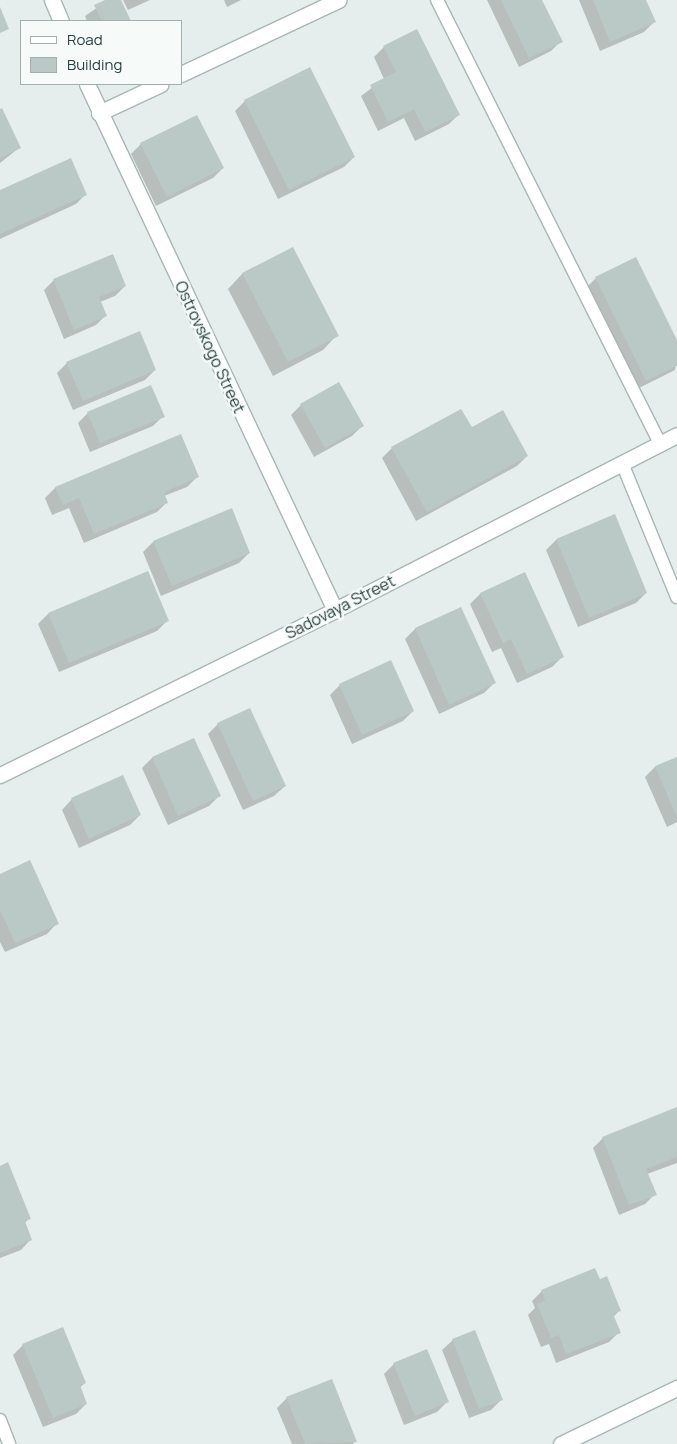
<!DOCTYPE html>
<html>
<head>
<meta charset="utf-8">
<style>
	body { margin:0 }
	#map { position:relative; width:677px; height:1444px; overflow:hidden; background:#e5eeec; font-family:Manrope,sans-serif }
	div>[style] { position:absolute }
	.shadow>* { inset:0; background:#0003 }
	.building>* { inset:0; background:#bbc9c6 }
	.roads { filter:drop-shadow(1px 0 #a8b6b4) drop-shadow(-1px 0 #a8b6b4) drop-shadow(0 1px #a8b6b4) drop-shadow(0 -1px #a8b6b4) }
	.lane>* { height:12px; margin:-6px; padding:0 6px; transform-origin:6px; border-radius:6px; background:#fff }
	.street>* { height:15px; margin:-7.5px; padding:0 7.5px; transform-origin:7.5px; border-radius:7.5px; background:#fff }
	span { translate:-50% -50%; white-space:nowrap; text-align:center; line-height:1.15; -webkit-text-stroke:5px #f6faf9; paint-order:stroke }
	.street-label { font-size:16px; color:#25403e }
	.legend { position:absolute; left:20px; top:20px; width:162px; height:65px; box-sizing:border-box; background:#f6faf9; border:1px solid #a2b0ae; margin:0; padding:6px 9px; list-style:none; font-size:15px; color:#25403e }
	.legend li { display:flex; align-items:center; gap:10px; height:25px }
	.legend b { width:25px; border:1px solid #a2b0ae }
</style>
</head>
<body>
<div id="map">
	<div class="shadow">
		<div style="clip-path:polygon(108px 0,120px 0,130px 21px,87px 21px,85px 16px)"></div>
		<div style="clip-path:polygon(123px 0,150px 0,128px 10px)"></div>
		<div style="clip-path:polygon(224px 0,241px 0,227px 7px)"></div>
		<div style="clip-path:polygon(487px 0,541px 0,561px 41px,551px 51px,519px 67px)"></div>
		<div style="clip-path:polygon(579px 0,645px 0,654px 22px,644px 32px,600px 51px)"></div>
		<div style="clip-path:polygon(384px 47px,459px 114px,449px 124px,415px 141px,404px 118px,378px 131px,361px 96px,384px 79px,374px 57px)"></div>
		<div style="clip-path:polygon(245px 101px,354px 157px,344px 167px,278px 199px,235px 111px)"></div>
		<div style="clip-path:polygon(0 111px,19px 148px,0 163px)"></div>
		<div style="clip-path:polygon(141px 144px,223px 168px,213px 178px,156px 206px,131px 154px)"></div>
		<div style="clip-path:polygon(0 192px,86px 194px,76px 204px,0 239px)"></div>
		<div style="clip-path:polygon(292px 248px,337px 335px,323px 350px,273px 376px,228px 289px,242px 274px)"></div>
		<div style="clip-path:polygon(596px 278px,677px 343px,675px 370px,635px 390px,586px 288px)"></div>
		<div style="clip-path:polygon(54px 280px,125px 286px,115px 296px,100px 302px,106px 315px,96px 325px,64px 339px,44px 290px)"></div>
		<div style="clip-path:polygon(67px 363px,155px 370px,145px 380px,73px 410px,57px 373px)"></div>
		<div style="clip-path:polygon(301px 405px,362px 426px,352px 436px,314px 457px,291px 415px)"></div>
		<div style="clip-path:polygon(88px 413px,163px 416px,153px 426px,90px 452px,78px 423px)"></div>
		<div style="clip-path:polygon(471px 429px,527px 456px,517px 466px,416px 521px,382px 458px,392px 448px)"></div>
		<div style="clip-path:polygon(181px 436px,197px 477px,187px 487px,164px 496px,167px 502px,157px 512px,84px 543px,69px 508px,52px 515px,45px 498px,55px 488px)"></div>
		<div style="clip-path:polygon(231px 510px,249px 553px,239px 563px,161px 596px,143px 552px,153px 542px)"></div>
		<div style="clip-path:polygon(614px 516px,646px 593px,636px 603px,578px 627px,546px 550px,556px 540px)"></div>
		<div style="clip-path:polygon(524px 574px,562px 657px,552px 667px,517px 683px,501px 648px,492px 652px,470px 604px,480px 594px)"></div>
		<div style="clip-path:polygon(460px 609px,494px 683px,484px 693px,439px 714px,405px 639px,415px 629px)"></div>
		<div style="clip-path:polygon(48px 614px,167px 621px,157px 631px,59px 672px,38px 624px)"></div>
		<div style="clip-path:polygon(340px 685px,413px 711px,403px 721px,352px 744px,330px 695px)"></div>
		<div style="clip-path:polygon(218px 724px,285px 786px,274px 796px,243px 810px,208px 734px)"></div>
		<div style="clip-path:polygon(193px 739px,219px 796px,209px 806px,168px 825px,142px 768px,152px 758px)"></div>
		<div style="clip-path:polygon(677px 758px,677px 822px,667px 827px,645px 777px,655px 767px)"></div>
		<div style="clip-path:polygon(72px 799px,140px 815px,130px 825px,79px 848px,62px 810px)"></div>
		<div style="clip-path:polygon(0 875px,57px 923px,47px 934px,5px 952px,0 942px)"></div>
		<div style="clip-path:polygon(677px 1109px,677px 1163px,647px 1174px,655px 1194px,645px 1204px,619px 1215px,593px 1148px,603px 1138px)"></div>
		<div style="clip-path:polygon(0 1167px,29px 1218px,24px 1224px,31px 1239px,21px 1250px,0 1258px)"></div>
		<div style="clip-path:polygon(599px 1281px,620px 1310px,613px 1317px,619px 1332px,609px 1342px,556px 1363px,549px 1344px,541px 1347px,528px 1315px,535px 1308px,532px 1301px,542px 1291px)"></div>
		<div style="clip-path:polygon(453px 1340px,501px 1400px,491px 1410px,469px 1418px,442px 1350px)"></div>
		<div style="clip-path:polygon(23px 1345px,85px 1383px,79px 1388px,86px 1404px,76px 1414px,43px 1427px,13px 1355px)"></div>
		<div style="clip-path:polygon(394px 1364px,447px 1402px,437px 1412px,404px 1425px,384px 1374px)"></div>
		<div style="clip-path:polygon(287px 1398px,355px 1441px,353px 1444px,292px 1444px,277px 1408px)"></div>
	</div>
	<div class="building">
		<div style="clip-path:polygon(105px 0,121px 0,131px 21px,102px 21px,94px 5px)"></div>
		<div style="clip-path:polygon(501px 0,542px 0,563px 42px,529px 58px)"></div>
		<div style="clip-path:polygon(593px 0,646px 0,656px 22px,610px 42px)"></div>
		<div style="clip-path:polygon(0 7px,9px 29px,0 33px)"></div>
		<div style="clip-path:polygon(417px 29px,460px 115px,425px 132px,414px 109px,388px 122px,370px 85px,396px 72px,383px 46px)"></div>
		<div style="clip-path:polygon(310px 67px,355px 157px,289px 190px,244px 100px)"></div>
		<div style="clip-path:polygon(2px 108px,21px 148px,0 158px,0 109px)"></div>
		<div style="clip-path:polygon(197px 115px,224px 168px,167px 197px,140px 143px)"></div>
		<div style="clip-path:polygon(71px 158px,87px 195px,0 234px,0 190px)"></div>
		<div style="clip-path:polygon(293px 247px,339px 336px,288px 362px,242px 273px)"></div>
		<div style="clip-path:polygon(113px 254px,126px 286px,99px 297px,107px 316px,74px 330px,53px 279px)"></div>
		<div style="clip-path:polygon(636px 257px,677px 340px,677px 366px,646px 381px,595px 277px)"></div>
		<div style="clip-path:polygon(140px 331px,156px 370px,83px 401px,66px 362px)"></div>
		<div style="clip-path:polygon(339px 382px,364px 426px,325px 448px,300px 404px)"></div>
		<div style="clip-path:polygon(151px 385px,165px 417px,100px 443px,87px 412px)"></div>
		<div style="clip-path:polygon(461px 409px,472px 427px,503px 410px,528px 456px,427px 512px,391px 447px)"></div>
		<div style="clip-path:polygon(181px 434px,199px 477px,164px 492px,168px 503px,94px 534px,79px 498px,63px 505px,55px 487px)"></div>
		<div style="clip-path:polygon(232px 508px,250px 553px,172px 586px,153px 541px)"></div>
		<div style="clip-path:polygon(615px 514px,647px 593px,589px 618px,556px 539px)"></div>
		<div style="clip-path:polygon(148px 571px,169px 621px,69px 663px,48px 613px)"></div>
		<div style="clip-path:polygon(525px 572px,564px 657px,527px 674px,511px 639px,503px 643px,480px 593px)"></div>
		<div style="clip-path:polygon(461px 607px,496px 683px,449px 705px,415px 628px)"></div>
		<div style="clip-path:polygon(391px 660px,414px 711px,362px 735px,339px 684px)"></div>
		<div style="clip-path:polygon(250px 708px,286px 786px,253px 801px,217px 723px)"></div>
		<div style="clip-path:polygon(194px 738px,221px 796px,178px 816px,152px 757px)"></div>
		<div style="clip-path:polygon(677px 757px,677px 818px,655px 766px)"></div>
		<div style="clip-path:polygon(123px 775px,141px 815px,89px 839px,71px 798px)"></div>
		<div style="clip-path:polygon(30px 860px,59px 924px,15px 943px,0 910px,0 874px)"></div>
		<div style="clip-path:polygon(677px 1107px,677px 1157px,646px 1169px,657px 1195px,629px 1205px,602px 1137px)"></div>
		<div style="clip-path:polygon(8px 1162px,31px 1219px,25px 1221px,32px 1240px,0 1253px,0 1166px)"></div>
		<div style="clip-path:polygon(595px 1268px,600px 1279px,607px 1276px,621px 1311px,613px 1314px,621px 1333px,566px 1354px,559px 1335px,551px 1338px,537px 1304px,545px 1301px,541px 1290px)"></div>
		<div style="clip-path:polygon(63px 1327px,86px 1383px,80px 1385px,87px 1404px,53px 1418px,22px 1344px)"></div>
		<div style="clip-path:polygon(475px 1330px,503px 1400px,479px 1409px,452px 1339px)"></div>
		<div style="clip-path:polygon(427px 1349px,449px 1402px,415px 1416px,393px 1363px)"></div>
		<div style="clip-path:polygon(332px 1379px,357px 1442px,305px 1444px,286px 1397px)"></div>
	</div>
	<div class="roads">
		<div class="lane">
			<div style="left:437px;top:0;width:497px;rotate:63.3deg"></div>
			<div style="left:622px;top:463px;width:145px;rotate:67.7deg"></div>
			<div style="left:0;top:1420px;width:26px;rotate:69deg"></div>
		</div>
		<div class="street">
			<div style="left:52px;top:0;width:23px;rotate:67deg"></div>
			<div style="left:181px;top:74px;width:174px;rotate:-25.2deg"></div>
			<div style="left:87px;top:84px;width:582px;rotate:64.76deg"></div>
			<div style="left:99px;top:113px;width:68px;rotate:-25.1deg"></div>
			<div style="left:0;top:775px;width:373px;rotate:-26.2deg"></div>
			<div style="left:335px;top:610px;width:384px;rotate:-27.1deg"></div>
			<div style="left:561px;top:1444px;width:129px;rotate:-25.8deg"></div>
		</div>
	</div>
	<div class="street-label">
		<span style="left:210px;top:347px;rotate:65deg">Ostrovskogo Street</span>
		<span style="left:340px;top:607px;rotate:-27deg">Sadovaya Street</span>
	</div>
	<ul class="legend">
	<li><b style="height:6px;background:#fff"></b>Road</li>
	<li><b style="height:14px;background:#bbc9c6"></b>Building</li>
	</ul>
</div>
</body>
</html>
